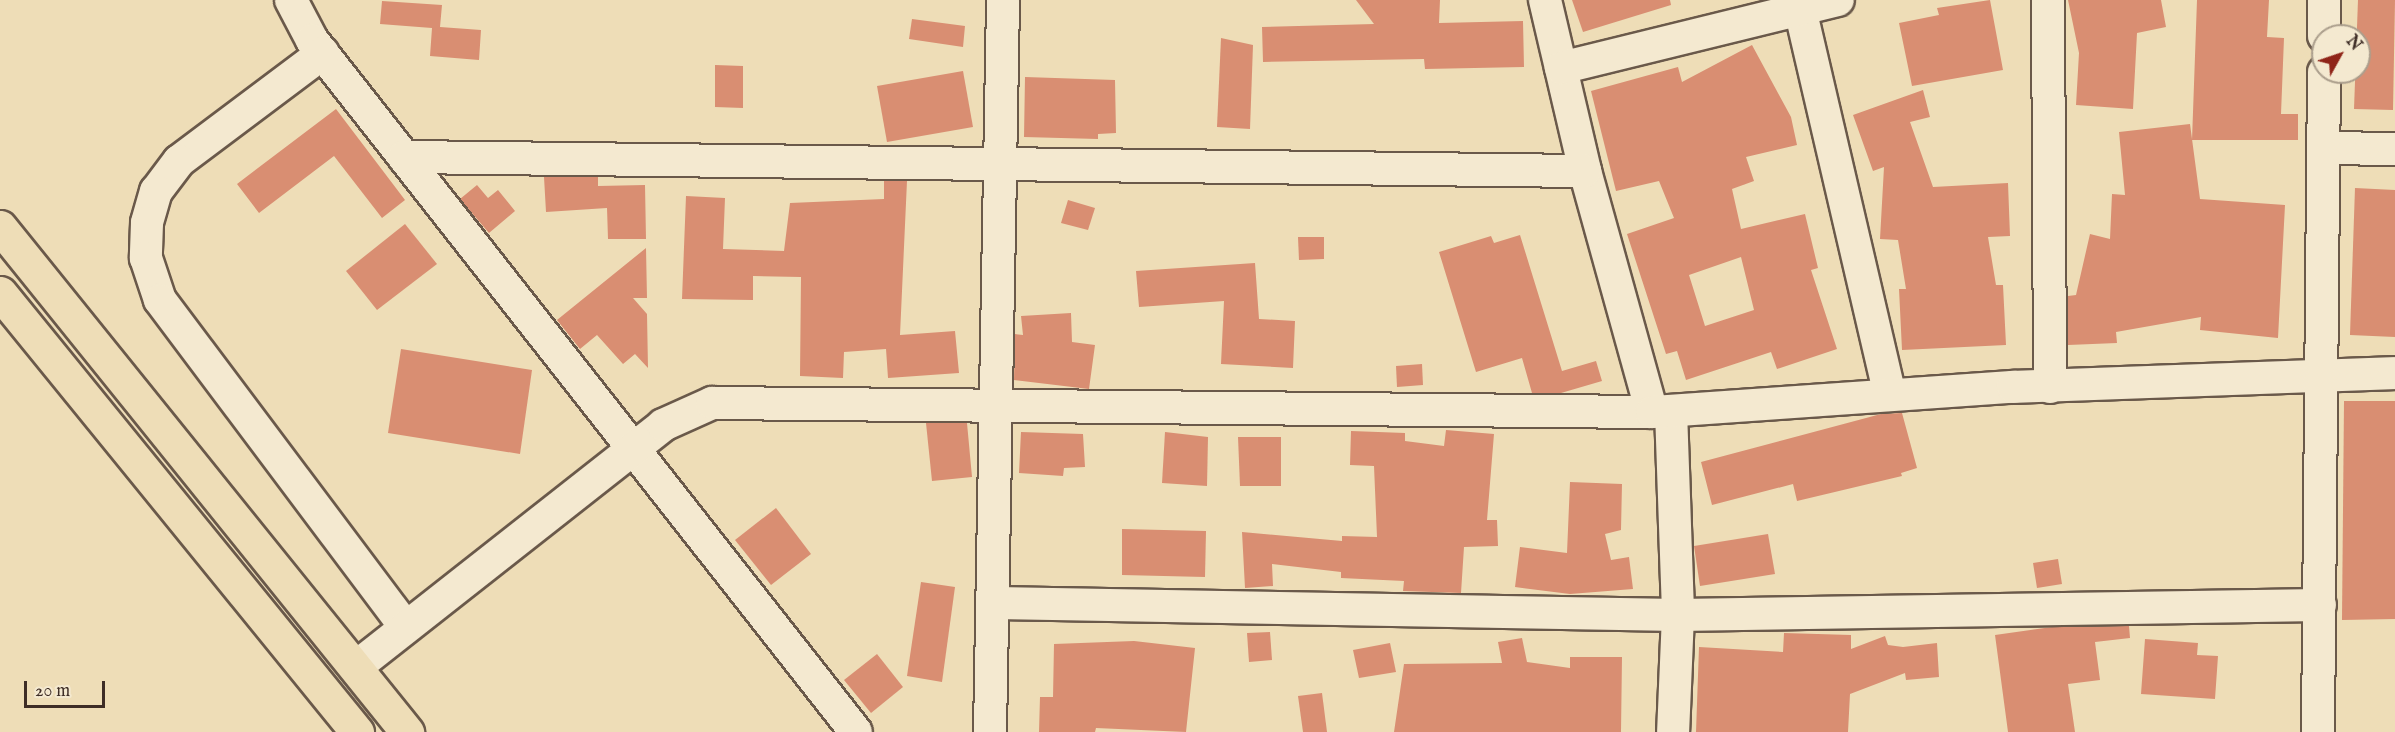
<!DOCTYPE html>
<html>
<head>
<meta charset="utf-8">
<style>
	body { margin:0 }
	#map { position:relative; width:2395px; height:732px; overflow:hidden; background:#eeddb7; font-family:"IM FELL English",serif }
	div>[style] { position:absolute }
	.building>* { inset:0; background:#d98e72 }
	.roads { filter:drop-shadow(2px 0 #6a594a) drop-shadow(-2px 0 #6a594a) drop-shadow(0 2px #6a594a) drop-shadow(0 -2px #6a594a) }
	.street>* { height:32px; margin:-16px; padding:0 16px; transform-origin:16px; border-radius:16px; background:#f4e9d0 }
	.primary>* { height:33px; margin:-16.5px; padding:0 16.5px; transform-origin:16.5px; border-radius:16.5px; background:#eeddb7 }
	span { translate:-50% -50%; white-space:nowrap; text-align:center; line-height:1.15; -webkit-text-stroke:5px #f4e9d0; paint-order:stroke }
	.north { position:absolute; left:2311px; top:24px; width:60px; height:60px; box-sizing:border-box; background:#f4e9d0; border:2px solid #ab9e8c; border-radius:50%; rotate:50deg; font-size:16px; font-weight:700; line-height:24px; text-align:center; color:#3e2d26 }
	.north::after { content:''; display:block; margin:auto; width:21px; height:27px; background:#8f2418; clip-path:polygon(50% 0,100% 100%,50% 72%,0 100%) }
	.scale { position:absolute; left:24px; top:681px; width:81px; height:27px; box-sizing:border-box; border:3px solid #3e2d26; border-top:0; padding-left:8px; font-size:18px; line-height:21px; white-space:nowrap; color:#3e2d26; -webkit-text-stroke:4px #f4e9d0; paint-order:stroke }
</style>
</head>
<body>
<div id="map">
	<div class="building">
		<div style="clip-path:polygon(1356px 0,1440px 0,1439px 23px,1523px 21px,1524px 67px,1425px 69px,1424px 59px,1263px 62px,1262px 27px,1374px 24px)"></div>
		<div style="clip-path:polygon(1572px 0,1670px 0,1671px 5px,1583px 32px)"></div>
		<div style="clip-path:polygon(1990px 0,2003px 70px,1912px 86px,1899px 23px,1939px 15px,1937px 8px)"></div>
		<div style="clip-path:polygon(2068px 0,2161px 0,2166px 27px,2137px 33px,2133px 109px,2076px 105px,2079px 53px)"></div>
		<div style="clip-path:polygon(2197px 0,2269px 0,2267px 37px,2284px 38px,2281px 114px,2298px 114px,2298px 140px,2192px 140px)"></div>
		<div style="clip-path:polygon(2358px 0,2395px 0,2393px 110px,2354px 109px)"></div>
		<div style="clip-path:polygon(382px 1px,442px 5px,440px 27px,481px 30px,479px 60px,430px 56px,432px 28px,380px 24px)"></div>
		<div style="clip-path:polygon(912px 19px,965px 26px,963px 47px,909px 39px)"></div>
		<div style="clip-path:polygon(1221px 38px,1253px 45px,1250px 129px,1217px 127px)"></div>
		<div style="clip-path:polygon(evenodd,1752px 45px,1791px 117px,1797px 145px,1746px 157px,1754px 181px,1732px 189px,1741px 229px,1805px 214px,1818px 268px,1811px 270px,1837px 349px,1777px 369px,1771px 352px,1686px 380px,1677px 351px,1666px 354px,1627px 234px,1674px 218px,1659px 181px,1616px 191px,1591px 91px,1678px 67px,1682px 82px,1752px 45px,1741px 257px,1754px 310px,1705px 326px,1689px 275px,1741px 257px)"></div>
		<div style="clip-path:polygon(715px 65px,743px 66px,743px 108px,715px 107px)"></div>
		<div style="clip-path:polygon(963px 71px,973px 127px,887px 142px,877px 86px)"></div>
		<div style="clip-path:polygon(1025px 77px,1115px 80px,1116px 133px,1098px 134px,1098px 139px,1024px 137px)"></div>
		<div style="clip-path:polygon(1923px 90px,1930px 117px,1910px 122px,1933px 187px,2008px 183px,2010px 236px,1988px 237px,1996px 285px,2003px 285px,2006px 345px,1902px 350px,1899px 289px,1906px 289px,1898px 240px,1880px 239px,1884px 167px,1873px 171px,1853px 115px)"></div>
		<div style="clip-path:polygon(336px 109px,405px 200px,382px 218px,334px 156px,259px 213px,237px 184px)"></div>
		<div style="clip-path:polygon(2190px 124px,2200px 199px,2285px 205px,2278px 338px,2200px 330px,2201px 317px,2116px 332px,2117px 343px,2068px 345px,2068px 296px,2076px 295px,2090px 234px,2110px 239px,2112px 194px,2125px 195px,2119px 132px)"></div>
		<div style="clip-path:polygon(544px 177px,598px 177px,598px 186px,645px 185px,646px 239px,608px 239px,607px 208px,546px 212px)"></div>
		<div style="clip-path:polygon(884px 181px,907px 181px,900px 335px,955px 331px,959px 373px,888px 378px,886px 349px,844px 352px,843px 378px,800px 376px,801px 277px,753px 276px,753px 300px,682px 299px,686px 196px,725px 198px,723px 249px,784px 251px,790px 203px,884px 199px)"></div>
		<div style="clip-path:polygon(477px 185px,488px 198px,498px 190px,515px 211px,489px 233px,460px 199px)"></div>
		<div style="clip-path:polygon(2355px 188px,2395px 190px,2395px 337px,2350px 335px)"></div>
		<div style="clip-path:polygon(1068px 200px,1095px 208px,1088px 230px,1061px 223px)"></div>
		<div style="clip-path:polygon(405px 224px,437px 264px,377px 310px,346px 271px)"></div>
		<div style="clip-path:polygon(1520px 235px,1562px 371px,1596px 361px,1602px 381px,1561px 393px,1532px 393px,1522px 358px,1476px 372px,1439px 252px,1491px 236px,1494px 243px)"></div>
		<div style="clip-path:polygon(1298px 237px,1324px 237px,1324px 259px,1299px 260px)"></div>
		<div style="clip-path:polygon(646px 248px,647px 298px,633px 298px,647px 314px,648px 368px,635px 354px,623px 364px,597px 335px,580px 349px,557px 320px)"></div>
		<div style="clip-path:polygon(1255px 263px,1259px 319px,1295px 321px,1293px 368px,1221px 364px,1224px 301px,1139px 307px,1136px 271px)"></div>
		<div style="clip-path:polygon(1071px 313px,1072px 342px,1095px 345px,1089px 389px,1014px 380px,1015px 334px,1023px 335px,1021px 316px)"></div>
		<div style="clip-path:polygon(401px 349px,532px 370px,520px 454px,388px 433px)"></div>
		<div style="clip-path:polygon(1422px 364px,1423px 385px,1397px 387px,1396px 366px)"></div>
		<div style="clip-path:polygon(2344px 401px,2395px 401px,2395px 619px,2342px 620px)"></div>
		<div style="clip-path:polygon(1902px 413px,1917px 468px,1901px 473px,1902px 476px,1797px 501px,1793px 484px,1712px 505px,1701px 462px,1881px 414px)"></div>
		<div style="clip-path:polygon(926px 423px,967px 423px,972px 477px,932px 481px)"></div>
		<div style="clip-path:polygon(1446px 430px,1494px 434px,1487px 520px,1497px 520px,1498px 546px,1464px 547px,1461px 593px,1403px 591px,1404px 581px,1341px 578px,1341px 572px,1272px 564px,1273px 586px,1245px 588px,1242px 532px,1342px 541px,1342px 536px,1377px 537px,1374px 466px,1350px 465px,1351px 431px,1405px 433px,1405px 441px,1444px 446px)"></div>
		<div style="clip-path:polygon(1021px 432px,1083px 434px,1085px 467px,1064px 468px,1063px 476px,1019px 473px)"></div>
		<div style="clip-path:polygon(1165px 432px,1208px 437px,1207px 486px,1162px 483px)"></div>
		<div style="clip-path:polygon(1238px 437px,1281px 437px,1281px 486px,1240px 486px)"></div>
		<div style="clip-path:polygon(1570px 482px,1622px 484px,1621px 530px,1605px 534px,1611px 560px,1629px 557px,1633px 589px,1570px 594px,1515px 587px,1520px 547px,1567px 553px)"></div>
		<div style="clip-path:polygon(776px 508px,811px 554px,771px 585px,735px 540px)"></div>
		<div style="clip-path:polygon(1122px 529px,1206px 531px,1205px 577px,1122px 575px)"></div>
		<div style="clip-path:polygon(1768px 534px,1775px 574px,1700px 586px,1694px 546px)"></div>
		<div style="clip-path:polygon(2058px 559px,2062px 584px,2037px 588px,2033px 563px)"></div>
		<div style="clip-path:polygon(921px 582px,955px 587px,942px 682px,907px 676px)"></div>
		<div style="clip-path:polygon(2129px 626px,2130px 638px,2095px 642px,2100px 680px,2068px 684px,2075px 732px,2008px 732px,1995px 635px,2052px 627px)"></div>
		<div style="clip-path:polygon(1270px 632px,1272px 660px,1249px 662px,1247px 633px)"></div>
		<div style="clip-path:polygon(1784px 633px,1851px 635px,1851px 649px,1885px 636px,1888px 645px,1903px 647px,1937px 643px,1939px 677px,1906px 680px,1905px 673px,1850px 694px,1848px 732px,1696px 732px,1699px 647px,1783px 652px)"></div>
		<div style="clip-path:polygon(1522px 638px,1527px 662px,1570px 668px,1570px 657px,1622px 657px,1621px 732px,1394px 732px,1404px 664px,1502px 663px,1498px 642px)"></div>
		<div style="clip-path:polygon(2145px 639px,2198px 643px,2197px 655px,2218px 656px,2215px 699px,2141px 694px)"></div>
		<div style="clip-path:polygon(1134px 641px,1195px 648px,1186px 732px,1096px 728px,1095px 732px,1039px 732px,1040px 697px,1053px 697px,1054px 644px)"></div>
		<div style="clip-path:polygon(1390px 643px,1396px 672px,1359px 678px,1353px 650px)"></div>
		<div style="clip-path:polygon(877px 654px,903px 687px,871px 713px,844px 680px)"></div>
		<div style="clip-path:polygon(1322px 693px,1327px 732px,1303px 732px,1298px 696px)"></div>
	</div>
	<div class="roads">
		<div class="street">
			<div style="left:291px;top:0;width:45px;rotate:62.3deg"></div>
			<div style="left:312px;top:40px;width:880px;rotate:51.83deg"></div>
			<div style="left:1545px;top:0;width:176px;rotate:76.8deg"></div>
			<div style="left:1585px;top:171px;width:250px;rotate:74.5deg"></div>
			<div style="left:1798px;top:0;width:405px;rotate:76.9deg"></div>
			<div style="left:2048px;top:0;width:387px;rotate:89.7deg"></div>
			<div style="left:2324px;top:36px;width:36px;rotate:-90deg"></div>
			<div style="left:323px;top:53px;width:180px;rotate:143.1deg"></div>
			<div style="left:179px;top:161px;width:38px;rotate:127deg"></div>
			<div style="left:156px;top:191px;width:33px;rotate:106deg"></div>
			<div style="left:147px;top:223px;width:35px;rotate:92deg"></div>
			<div style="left:146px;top:258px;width:44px;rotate:71.6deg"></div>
			<div style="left:160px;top:300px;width:408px;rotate:53.1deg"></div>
			<div style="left:1561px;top:68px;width:285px;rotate:-13.8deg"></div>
			<div style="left:2324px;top:148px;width:71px;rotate:0.8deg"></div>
			<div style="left:404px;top:157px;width:1181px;rotate:0.68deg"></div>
			<div style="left:1671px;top:411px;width:204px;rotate:88deg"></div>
			<div style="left:1678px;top:615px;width:117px;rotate:92.4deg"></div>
			<div style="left:996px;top:603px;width:682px;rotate:1.01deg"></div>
			<div style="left:1678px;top:615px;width:642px;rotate:-0.89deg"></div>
			<div style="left:356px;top:667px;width:391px;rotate:-38.2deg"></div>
			<div style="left:663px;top:425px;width:54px;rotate:-24.2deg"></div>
			<div style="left:712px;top:403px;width:940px;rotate:0.55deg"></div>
			<div style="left:1652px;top:412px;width:362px;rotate:-4deg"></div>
			<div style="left:2013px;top:387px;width:382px;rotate:-2.1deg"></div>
			<div style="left:990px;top:732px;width:732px;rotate:-88.98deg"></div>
			<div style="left:2318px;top:732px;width:660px;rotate:-89.48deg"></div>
		</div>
		<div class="primary">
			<div style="left:0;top:227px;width:649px;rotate:51.13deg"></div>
			<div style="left:0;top:293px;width:566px;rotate:50.88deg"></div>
		</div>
	</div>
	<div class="north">N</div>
	<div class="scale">20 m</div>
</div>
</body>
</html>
